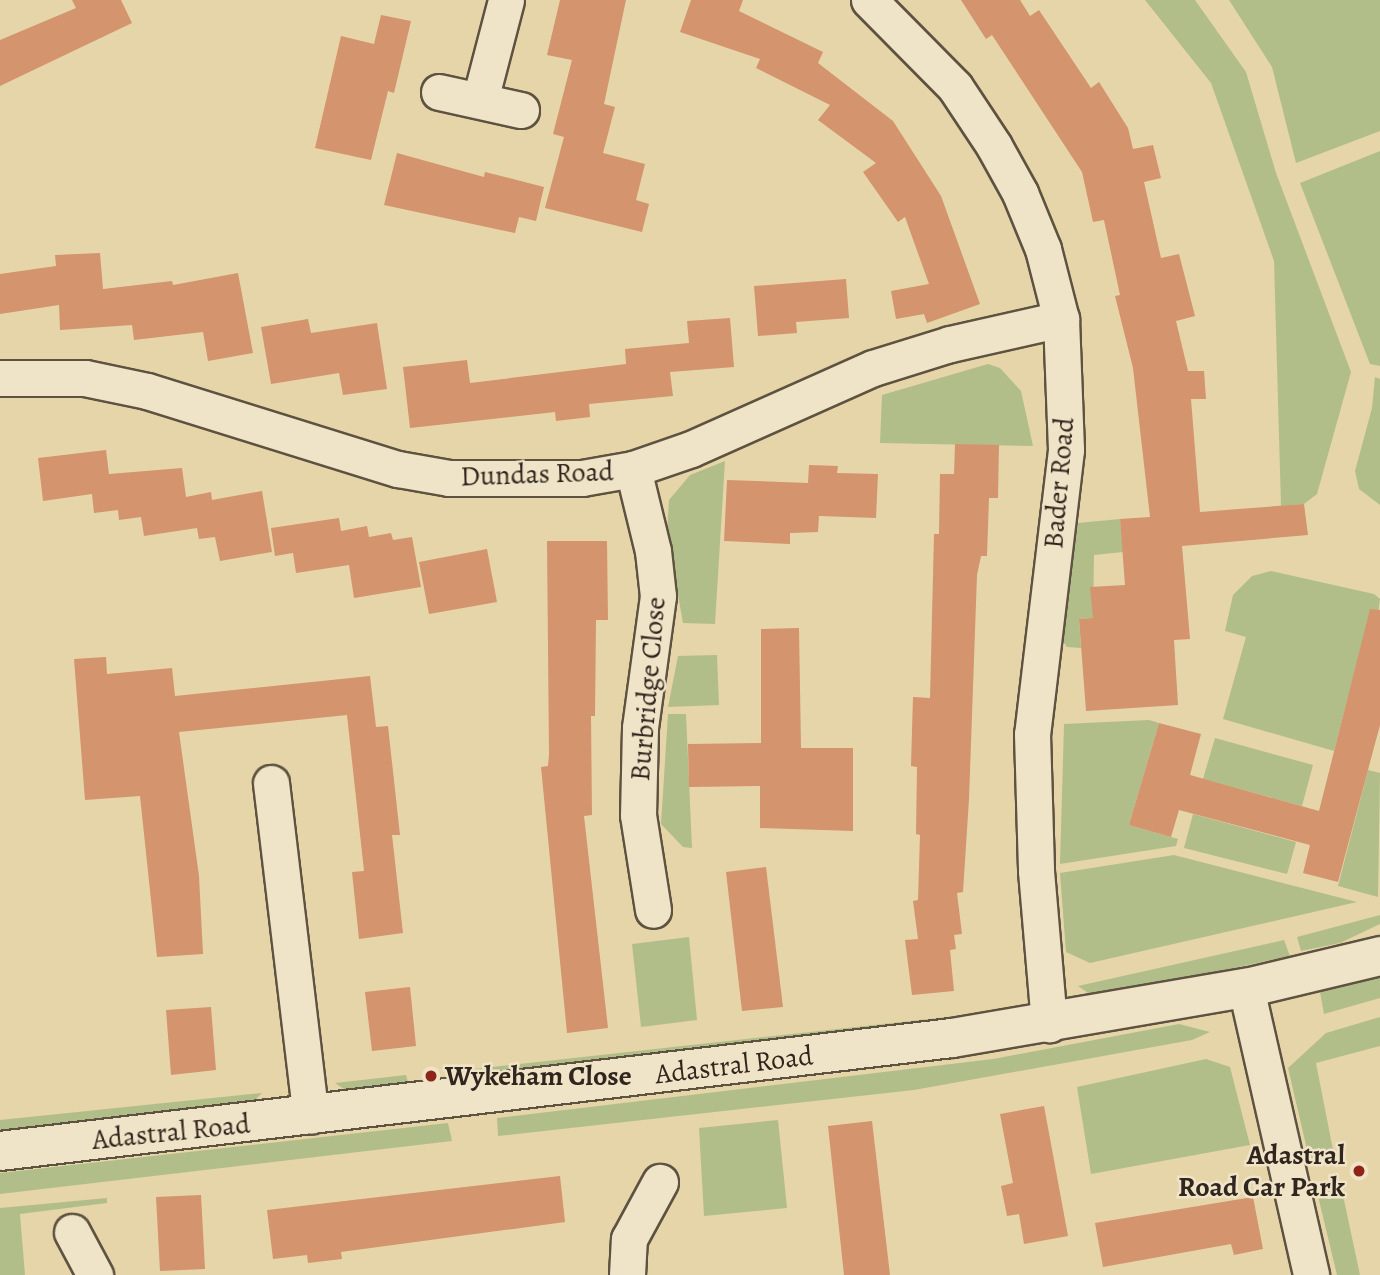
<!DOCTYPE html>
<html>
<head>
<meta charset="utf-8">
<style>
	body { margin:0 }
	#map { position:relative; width:1380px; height:1275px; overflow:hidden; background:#e6d5a9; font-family:Alegreya,serif }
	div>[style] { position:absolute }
	.green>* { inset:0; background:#b2be8a }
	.building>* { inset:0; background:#d3946e }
	.roads { filter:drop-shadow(2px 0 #5e5241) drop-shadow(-2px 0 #5e5241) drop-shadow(0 2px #5e5241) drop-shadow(0 -2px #5e5241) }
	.minor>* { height:35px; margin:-17.5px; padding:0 17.5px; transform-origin:17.5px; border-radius:17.5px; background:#efe4c7 }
	.tertiary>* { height:38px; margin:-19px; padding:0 19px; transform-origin:19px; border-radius:19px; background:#efe4c7 }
	.dots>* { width:19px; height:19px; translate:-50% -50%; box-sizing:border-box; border:4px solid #efe4c7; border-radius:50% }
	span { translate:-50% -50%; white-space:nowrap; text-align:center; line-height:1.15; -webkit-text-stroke:5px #efe4c7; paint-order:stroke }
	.street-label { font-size:28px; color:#30261e }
	.poi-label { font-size:28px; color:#30261e; font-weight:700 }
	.left { translate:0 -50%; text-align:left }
	.right { translate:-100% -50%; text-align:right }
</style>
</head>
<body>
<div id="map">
	<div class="green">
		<div style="clip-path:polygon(1145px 0,1195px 0,1246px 72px,1276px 173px,1351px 372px,1317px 494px,1304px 504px,1281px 506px,1274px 261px,1211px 83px)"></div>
		<div style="clip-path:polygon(1229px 0,1380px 0,1380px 131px,1296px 163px,1272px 67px)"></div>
		<div style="clip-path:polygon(1380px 151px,1380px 366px,1370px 364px,1300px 183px)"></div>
		<div style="clip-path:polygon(988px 364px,1000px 368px,1021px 391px,1033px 446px,880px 443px,882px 395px)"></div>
		<div style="clip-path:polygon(1375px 377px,1380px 379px,1380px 505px,1359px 489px,1355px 471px,1372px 408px)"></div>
		<div style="clip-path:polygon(725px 461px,715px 624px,683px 623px,667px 533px,669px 500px,690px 475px)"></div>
		<div style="clip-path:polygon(1120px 519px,1123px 552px,1094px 555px,1093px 618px,1079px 619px,1081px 648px,1067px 647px,1061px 639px,1078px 523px)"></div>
		<div style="clip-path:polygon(1271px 571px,1374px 594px,1380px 599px,1378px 614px,1361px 647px,1334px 751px,1223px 719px,1246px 637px,1225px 631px,1233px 595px,1252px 576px)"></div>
		<div style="clip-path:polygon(717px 655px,719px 705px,668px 707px,678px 656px)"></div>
		<div style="clip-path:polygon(668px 714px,686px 714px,692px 848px,683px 847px,661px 824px)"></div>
		<div style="clip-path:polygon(1149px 720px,1159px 723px,1129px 825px,1178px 839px,1176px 846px,1060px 864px,1064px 724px)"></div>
		<div style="clip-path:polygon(1215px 738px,1313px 765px,1302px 806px,1203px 779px)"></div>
		<div style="clip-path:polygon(1368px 770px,1380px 773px,1378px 897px,1338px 886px)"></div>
		<div style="clip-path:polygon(1193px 814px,1296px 842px,1287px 874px,1184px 848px)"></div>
		<div style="clip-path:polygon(1174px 855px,1357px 902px,1090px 963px,1066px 952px,1060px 873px)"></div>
		<div style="clip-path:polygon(1380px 915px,1380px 924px,1340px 943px,1301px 951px,1297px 937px)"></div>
		<div style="clip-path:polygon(689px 937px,697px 1020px,641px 1027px,632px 944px)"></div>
		<div style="clip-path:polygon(1284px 940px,1290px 956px,1113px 994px,1091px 995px,1078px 986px)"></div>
		<div style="clip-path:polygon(1380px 974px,1380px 998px,1324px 1014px,1320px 992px)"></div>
		<div style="clip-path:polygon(992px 1012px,982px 1019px,458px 1080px,456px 1071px)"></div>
		<div style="clip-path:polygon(1380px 1017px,1380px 1046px,1316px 1063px,1334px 1155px,1309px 1158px,1288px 1068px,1326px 1033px)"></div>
		<div style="clip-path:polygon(1179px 1024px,1210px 1032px,1192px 1040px,914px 1090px,498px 1136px,497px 1118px,993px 1059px)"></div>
		<div style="clip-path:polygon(1206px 1059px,1230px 1067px,1250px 1145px,1091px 1174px,1077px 1087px)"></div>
		<div style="clip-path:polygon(406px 1075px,409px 1086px,347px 1091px,335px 1083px)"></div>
		<div style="clip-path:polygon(262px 1093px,254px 1101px,0 1133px,0 1120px)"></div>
		<div style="clip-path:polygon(778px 1120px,787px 1208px,704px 1216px,699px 1128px)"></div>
		<div style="clip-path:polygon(448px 1123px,452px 1141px,0 1194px,0 1173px)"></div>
		<div style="clip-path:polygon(1341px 1186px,1360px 1275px,1337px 1275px,1318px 1196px,1323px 1190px)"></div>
		<div style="clip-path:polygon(107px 1198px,107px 1203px,20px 1214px,25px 1275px,0 1275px,0 1208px)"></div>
	</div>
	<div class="building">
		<div style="clip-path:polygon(72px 0,121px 0,132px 23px,0 86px,0 40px,76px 8px)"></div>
		<div style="clip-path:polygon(560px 0,626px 0,604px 104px,615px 107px,603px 153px,645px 164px,636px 200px,649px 204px,642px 232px,545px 208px,564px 137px,553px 134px,572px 60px,547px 55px)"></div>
		<div style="clip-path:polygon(691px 0,743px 0,739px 11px,823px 52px,818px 63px,893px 121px,941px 196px,980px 304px,927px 323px,924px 314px,896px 319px,891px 291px,929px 284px,905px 217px,898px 222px,863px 172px,876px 163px,818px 120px,830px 105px,756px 68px,760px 59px,680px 32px)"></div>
		<div style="clip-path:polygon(961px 0,1020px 0,1030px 16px,1039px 10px,1091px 88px,1099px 82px,1128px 128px,1133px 149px,1153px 145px,1161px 178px,1144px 182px,1161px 258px,1179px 254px,1195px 316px,1176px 321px,1188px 371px,1204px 371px,1206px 399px,1191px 399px,1200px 512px,1304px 504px,1308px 535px,1182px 546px,1190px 639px,1174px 640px,1178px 705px,1086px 711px,1079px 619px,1093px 618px,1090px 587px,1125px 585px,1120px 519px,1150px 517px,1133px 368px,1115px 296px,1120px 295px,1104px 220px,1093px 222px,1082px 172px,992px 35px,986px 39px)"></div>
		<div style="clip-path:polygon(381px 15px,411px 21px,394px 93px,388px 91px,371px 160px,315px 148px,341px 36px,374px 44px)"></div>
		<div style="clip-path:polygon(397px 153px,484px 177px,485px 172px,544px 187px,536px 221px,519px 217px,515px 233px,384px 205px)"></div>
		<div style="clip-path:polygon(100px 253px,103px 289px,172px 281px,173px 285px,238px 273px,253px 353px,208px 361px,203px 332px,134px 340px,132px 325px,60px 330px,59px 305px,0 314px,0 274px,56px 266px,55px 255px)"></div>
		<div style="clip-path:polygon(846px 279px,849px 318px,796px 322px,797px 333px,758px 336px,754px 286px)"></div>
		<div style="clip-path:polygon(730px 318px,734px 367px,670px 372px,673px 396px,589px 404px,590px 417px,556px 421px,555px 412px,410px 428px,403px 367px,467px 360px,470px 383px,626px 364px,625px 349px,689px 343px,687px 321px)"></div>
		<div style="clip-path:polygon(308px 319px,311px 333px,377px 323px,387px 389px,343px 395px,339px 373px,271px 384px,261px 327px)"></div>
		<div style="clip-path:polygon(955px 444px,999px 445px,998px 498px,989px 498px,987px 556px,981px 556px,977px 575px,969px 799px,963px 892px,957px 893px,962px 934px,954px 935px,956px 949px,950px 950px,954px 991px,912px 995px,905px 940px,918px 939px,913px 901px,918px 900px,920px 835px,916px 834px,917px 767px,911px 766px,913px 697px,930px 698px,934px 534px,939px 534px,940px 474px,954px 474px)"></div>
		<div style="clip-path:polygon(106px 450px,109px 474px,182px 468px,186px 497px,211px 492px,212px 500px,262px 491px,272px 552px,220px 561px,215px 537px,199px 539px,197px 528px,144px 536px,141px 517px,119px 520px,118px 510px,94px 513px,92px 494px,43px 501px,38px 458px)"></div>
		<div style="clip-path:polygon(809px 465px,838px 466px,837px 473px,878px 474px,876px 518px,819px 516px,818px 532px,790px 533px,790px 544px,724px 541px,727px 480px,808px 483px)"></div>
		<div style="clip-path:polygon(339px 518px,341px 531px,367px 526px,369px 537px,391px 533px,393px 540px,412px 537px,421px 587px,354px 598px,349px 565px,296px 573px,293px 553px,275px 556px,271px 528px)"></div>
		<div style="clip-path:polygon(547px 541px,607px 541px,608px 620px,596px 620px,595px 716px,591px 716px,592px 815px,584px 816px,608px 1028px,567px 1033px,541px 767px,548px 766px,549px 755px)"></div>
		<div style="clip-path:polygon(487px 549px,497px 602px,429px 614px,419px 562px)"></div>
		<div style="clip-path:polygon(1370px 609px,1380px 610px,1380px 725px,1338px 882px,1303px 873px,1310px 845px,1179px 810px,1171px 837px,1129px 825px,1159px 723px,1201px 734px,1190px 775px,1319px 811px)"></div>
		<div style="clip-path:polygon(799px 628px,801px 748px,853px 748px,853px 831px,760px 828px,760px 786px,689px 787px,688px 744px,761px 743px,761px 629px)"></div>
		<div style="clip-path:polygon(106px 657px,107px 674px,172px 668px,175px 696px,370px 676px,376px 727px,388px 726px,400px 835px,392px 835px,403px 933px,359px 939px,352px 872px,364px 871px,347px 715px,179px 732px,199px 876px,203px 954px,157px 957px,140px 796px,85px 800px,74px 659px)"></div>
		<div style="clip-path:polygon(766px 867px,783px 1007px,742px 1011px,726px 872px)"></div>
		<div style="clip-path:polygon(410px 987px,416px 1046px,372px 1051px,365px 992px)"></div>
		<div style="clip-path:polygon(211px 1007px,216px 1070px,171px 1075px,166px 1010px)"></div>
		<div style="clip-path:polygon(1044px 1106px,1068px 1236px,1024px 1244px,1019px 1214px,1007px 1216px,1001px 1186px,1013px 1183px,1000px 1114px)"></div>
		<div style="clip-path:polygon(872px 1121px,890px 1275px,844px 1275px,828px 1126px)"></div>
		<div style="clip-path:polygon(560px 1176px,565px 1222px,341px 1252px,342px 1259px,308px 1263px,307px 1255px,273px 1259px,267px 1210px)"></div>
		<div style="clip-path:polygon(201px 1195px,205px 1269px,160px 1271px,156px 1197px)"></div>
		<div style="clip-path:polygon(1253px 1197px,1263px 1249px,1234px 1255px,1231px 1244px,1103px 1267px,1095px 1223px)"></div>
	</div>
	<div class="roads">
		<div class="minor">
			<div style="left:869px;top:0;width:122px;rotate:45.3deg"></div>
			<div style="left:955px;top:87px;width:71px;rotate:56.5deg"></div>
			<div style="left:994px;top:146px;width:54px;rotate:61deg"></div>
			<div style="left:1020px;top:193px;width:61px;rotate:67.7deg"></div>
			<div style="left:1043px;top:249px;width:72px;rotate:75.6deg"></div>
			<div style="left:1061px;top:319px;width:131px;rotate:87.8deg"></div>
			<div style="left:1066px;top:450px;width:286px;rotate:96.8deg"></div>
			<div style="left:1032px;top:734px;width:137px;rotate:88.3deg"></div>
			<div style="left:1036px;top:871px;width:154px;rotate:85.1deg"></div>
			<div style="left:439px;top:92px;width:84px;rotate:12.4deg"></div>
			<div style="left:480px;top:100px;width:103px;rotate:-75.4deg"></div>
			<div style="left:0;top:378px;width:85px"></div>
			<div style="left:85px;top:378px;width:63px;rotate:11.8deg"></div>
			<div style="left:147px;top:391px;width:263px;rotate:17.3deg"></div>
			<div style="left:398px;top:469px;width:52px;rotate:10deg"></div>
			<div style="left:449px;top:478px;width:133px"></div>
			<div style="left:582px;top:478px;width:52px;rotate:-10deg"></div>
			<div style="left:633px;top:469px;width:61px;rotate:-19deg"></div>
			<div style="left:691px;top:449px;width:199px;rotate:-24deg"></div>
			<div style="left:873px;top:368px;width:81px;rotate:-17.3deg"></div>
			<div style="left:950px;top:344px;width:114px;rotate:-12.7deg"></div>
			<div style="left:633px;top:469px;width:84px;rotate:76.3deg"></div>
			<div style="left:653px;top:551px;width:45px;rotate:83.7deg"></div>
			<div style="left:658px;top:596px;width:133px;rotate:97.8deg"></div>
			<div style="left:640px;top:728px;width:87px;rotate:91.3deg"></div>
			<div style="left:638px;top:815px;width:96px;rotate:81deg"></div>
			<div style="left:271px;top:783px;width:335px;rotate:83.2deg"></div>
			<div style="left:1246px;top:988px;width:294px;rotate:77.2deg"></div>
			<div style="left:72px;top:1232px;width:49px;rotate:61.9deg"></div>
			<div style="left:627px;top:1275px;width:36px;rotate:-87deg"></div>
			<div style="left:629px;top:1239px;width:65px;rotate:-61.5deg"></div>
		</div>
		<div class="tertiary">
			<div style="left:0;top:1151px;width:959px;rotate:-6.77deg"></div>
			<div style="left:952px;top:1038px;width:298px;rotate:-9.7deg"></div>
			<div style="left:1246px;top:988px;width:138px;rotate:-13.4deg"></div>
		</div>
	</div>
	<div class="dots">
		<div style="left:431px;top:1076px;background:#8f2418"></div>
		<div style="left:1359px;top:1171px;background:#8f2418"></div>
	</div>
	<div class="street-label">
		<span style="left:537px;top:474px;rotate:-2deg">Dundas Road</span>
		<span style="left:1059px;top:483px;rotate:-85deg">Bader Road</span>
		<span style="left:648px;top:689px;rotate:-85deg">Burbridge Close</span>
		<span style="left:734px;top:1065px;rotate:-7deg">Adastral Road</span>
		<span style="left:171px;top:1132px;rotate:-6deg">Adastral Road</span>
	</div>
	<div class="poi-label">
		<span class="left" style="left:445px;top:1076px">Wykeham Close</span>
		<span class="right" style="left:1345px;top:1171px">Adastral<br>Road Car Park</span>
	</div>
</div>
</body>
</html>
